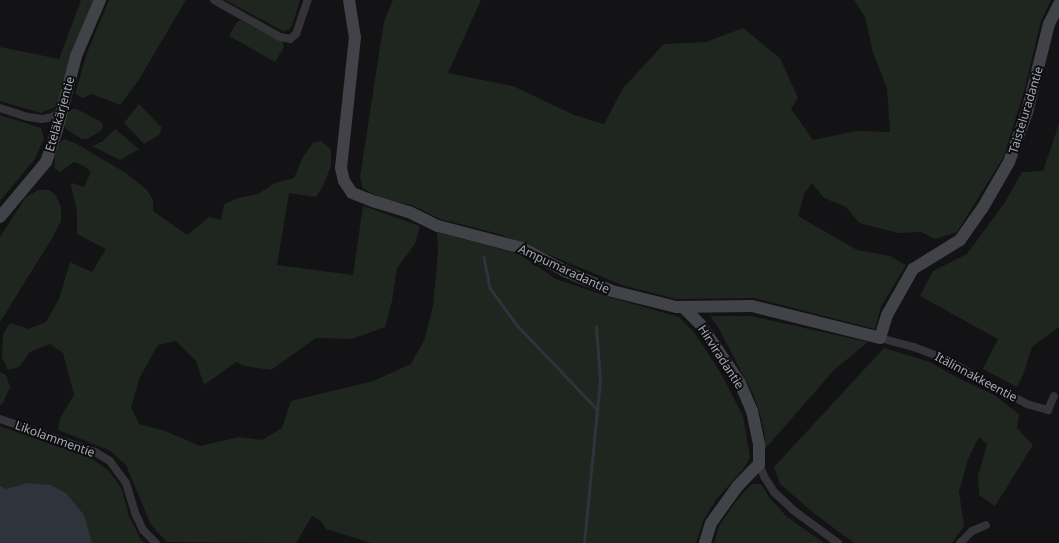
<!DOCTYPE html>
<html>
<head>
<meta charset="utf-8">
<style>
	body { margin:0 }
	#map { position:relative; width:1059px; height:543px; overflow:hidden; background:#131214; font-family:"Noto Sans",sans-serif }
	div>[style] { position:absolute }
	.green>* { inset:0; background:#1f2620 }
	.water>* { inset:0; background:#2d343b }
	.stream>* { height:2.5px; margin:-1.25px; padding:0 1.25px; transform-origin:1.25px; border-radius:1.25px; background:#2d343b }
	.street>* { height:8px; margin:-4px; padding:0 4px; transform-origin:4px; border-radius:4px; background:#343438 }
	.secondary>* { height:12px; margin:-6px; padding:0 6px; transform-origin:6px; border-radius:6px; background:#424348 }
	span { translate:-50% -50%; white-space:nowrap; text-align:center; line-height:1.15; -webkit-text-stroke:4px #0e0d0f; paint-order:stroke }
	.street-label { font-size:12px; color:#a5a9b3 }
</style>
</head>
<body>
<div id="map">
	<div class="green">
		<div style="clip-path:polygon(81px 0,94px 0,70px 56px,57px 106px,41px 113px,0 101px,0 47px,59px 59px)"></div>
		<div style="clip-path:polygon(109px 0,186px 0,138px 81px,120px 105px,92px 94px,83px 98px,75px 94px,87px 53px)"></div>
		<div style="clip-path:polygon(225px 0,300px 0,292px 26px,289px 30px,283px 31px)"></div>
		<div style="clip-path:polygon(393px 0,481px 0,448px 73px,513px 86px,574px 115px,604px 124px,623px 88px,664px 44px,706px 42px,743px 28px,780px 58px,798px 98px,791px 109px,813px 140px,856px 131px,890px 132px,887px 88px,873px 53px,865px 17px,854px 0,1051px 0,1041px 21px,1025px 88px,1004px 156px,957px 232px,935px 239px,921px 232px,898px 233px,859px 223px,846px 207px,824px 198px,812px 183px,804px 194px,798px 216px,857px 250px,890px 256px,906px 265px,881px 307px,875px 329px,754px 298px,676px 299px,622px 285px,499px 234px,440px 219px,414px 206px,379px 197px,362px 188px,360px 177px,384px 21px)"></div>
		<div style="clip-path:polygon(240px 20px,282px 41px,284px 47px,275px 62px,229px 36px,237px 22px)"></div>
		<div style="clip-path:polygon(139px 104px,162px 128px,159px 135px,144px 144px,124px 123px)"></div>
		<div style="clip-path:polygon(70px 109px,77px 109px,101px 122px,103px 126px,101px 131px,87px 139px,82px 139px,67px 130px,64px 125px,65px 116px)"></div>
		<div style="clip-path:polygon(0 115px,41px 128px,44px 138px,35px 159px,0 201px)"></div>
		<div style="clip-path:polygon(1059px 124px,1059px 327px,1032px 347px,1023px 375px,1017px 387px,983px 369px,998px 339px,920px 296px,933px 271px,967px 254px,1005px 202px,1022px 172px,1043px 171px)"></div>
		<div style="clip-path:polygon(115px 129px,139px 149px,120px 160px,92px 146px,103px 141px)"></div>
		<div style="clip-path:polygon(64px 139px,75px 143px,126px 173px,147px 190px,153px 200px,153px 211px,187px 235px,209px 217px,221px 220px,224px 204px,238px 198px,258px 194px,275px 183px,294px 178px,303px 157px,313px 143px,321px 141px,331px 149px,331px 166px,323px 186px,316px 197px,289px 193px,277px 265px,353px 275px,363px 206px,420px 226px,415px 244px,397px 268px,392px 301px,385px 327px,352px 339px,316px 338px,271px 370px,245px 366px,236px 362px,204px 385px,196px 361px,176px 341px,158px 345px,140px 377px,131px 407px,139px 424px,165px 431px,200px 446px,239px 437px,262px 440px,282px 428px,291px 401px,373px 381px,411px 364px,425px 338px,433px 306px,438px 252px,437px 232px,519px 254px,556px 279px,609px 297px,679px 317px,694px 332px,720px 372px,743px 416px,750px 457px,744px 468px,716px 500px,704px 519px,696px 543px,371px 543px,326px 529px,321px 521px,312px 516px,296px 543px,167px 542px,151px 525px,126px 465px,109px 450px,58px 430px,60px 418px,74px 395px,63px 353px,50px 344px,30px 352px,19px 367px,8px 370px,2px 358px,3px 334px,10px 323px,28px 329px,46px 322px,59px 299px,70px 262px,92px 272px,106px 249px,77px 234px,77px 211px,71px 186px,72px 183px,84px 187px,91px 172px,84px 166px,74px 162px,60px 172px,54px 168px,56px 146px)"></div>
		<div style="clip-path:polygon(38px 190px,49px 190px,56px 195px,61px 207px,61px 221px,51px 240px,0 322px,0 237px,25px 198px)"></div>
		<div style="clip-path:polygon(710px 316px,751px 316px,868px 342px,834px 370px,765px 449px,765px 436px,761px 417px,753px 394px,719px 329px)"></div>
		<div style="clip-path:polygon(884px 348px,930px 362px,956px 377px,994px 395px,1019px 414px,1017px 428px,1033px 445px,995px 506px,979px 495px,978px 476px,987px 444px,979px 437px,968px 459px,959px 492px,964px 526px,952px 543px,854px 543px,815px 514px,780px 484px,774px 467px)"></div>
		<div style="clip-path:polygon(0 372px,6px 375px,10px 387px,3px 403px,0 405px)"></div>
		<div style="clip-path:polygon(0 426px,91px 458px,109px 471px,122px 489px,129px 516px,141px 540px,146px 543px,27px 543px,0 504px)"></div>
		<div style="clip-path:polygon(752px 484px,761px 484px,769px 497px,787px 517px,824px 543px,714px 543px,719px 526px,737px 500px)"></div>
	</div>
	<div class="water">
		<div style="clip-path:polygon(28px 483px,50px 485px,66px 493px,84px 515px,92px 543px,0 543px,0 486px,6px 489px)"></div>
	</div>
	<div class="stream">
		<div style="left:484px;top:257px;width:32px;rotate:79deg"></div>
		<div style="left:490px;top:288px;width:46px;rotate:53.9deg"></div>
		<div style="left:517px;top:325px;width:117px;rotate:46.4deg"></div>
		<div style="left:584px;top:543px;width:165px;rotate:-84.4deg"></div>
		<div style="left:600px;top:379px;width:52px;rotate:-94.4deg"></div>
	</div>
	<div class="street">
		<div style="left:214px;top:0;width:76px;rotate:29.3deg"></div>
		<div style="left:280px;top:37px;width:10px;rotate:11deg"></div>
		<div style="left:290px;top:39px;width:8px;rotate:-40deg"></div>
		<div style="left:296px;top:34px;width:36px;rotate:-71deg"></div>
		<div style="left:0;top:108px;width:29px;rotate:18deg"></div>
		<div style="left:28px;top:117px;width:14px;rotate:8deg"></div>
		<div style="left:42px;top:119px;width:10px;rotate:-11deg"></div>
		<div style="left:52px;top:117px;width:12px;rotate:-35deg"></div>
		<div style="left:880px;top:338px;width:35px;rotate:15deg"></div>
		<div style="left:914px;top:347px;width:36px;rotate:21deg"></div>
		<div style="left:948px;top:360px;width:44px;rotate:31.2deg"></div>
		<div style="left:986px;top:383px;width:46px;rotate:27.1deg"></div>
		<div style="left:1027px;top:404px;width:22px;rotate:16deg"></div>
		<div style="left:1048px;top:410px;width:15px;rotate:-67deg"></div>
		<div style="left:0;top:419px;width:101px;rotate:19.2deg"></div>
		<div style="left:95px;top:452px;width:17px;rotate:31deg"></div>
		<div style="left:110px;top:461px;width:27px;rotate:54deg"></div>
		<div style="left:126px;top:483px;width:34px;rotate:73deg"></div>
		<div style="left:136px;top:515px;width:17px;rotate:65deg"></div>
		<div style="left:143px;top:530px;width:18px;rotate:45deg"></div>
		<div style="left:759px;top:464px;width:15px;rotate:67deg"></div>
		<div style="left:765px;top:478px;width:17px;rotate:57deg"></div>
		<div style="left:774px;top:492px;width:26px;rotate:43deg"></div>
		<div style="left:793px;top:510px;width:56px;rotate:36.3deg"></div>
		<div style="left:960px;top:543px;width:17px;rotate:-45deg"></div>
		<div style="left:972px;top:531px;width:15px;rotate:-23deg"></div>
	</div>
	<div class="secondary">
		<div style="left:349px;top:0;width:37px;rotate:81deg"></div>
		<div style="left:355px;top:37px;width:132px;rotate:96.1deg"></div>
		<div style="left:341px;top:168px;width:13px;rotate:77deg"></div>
		<div style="left:344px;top:181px;width:14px;rotate:56deg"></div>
		<div style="left:352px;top:193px;width:26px;rotate:21deg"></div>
		<div style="left:376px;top:202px;width:34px;rotate:17deg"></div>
		<div style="left:409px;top:212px;width:32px;rotate:26deg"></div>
		<div style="left:438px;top:226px;width:87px;rotate:14.7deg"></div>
		<div style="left:522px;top:248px;width:51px;rotate:28.1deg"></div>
		<div style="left:567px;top:272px;width:49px;rotate:22.9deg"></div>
		<div style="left:612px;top:291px;width:66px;rotate:14deg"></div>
		<div style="left:676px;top:307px;width:76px;rotate:-0.8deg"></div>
		<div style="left:752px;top:306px;width:132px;rotate:14deg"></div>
		<div style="left:880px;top:338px;width:24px;rotate:-73deg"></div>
		<div style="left:887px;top:315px;width:53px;rotate:-60.5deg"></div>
		<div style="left:913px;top:269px;width:55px;rotate:-31.7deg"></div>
		<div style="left:960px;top:240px;width:38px;rotate:-55deg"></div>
		<div style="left:982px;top:209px;width:54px;rotate:-60.1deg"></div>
		<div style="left:1009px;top:162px;width:53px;rotate:-70.2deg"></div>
		<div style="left:1027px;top:112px;width:91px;rotate:-76deg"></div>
		<div style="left:1049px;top:24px;width:22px;rotate:-63deg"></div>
		<div style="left:0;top:217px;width:72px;rotate:-50.1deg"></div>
		<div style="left:46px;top:162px;width:34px;rotate:-71deg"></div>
		<div style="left:57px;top:130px;width:76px;rotate:-75.6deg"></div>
		<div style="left:76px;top:56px;width:61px;rotate:-66.8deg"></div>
		<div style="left:684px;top:308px;width:24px;rotate:45deg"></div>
		<div style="left:701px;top:325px;width:70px;rotate:56.1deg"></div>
		<div style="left:740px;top:383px;width:30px;rotate:67deg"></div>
		<div style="left:752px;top:411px;width:34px;rotate:78deg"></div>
		<div style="left:759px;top:444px;width:20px;rotate:90deg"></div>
		<div style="left:759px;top:464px;width:32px;rotate:134deg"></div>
		<div style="left:737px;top:487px;width:44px;rotate:125.8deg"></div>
		<div style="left:711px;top:523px;width:21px;rotate:107deg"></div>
	</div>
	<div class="street-label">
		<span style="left:1026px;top:110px;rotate:-73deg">Taisteluradantie</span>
		<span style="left:60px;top:114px;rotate:-74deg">Eteläkärjentie</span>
		<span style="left:564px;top:269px;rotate:25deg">Ampumaradantie</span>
		<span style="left:721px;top:357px;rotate:57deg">Hirviradantie</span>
		<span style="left:976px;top:377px;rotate:28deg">Itälinnakkeentie</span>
		<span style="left:55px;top:439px;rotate:20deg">Likolammentie</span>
	</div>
</div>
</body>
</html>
